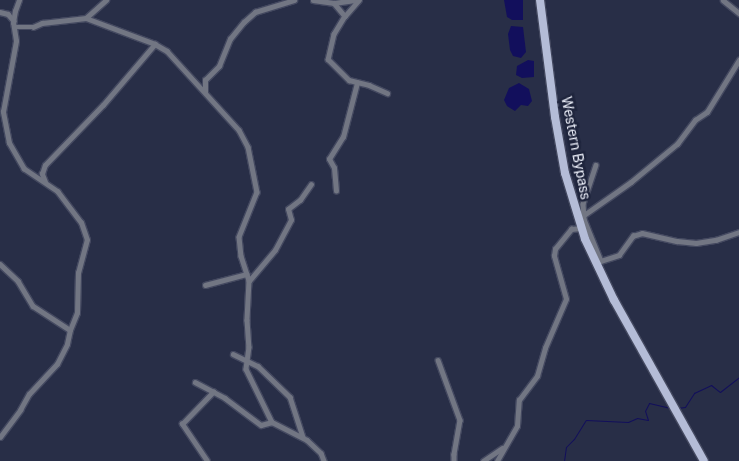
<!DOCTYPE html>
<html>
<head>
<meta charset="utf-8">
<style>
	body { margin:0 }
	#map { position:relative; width:739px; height:461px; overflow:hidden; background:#282e47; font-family:"Public Sans",sans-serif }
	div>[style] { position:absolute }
	.water>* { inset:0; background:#120f5c }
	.stream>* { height:1px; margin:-0.5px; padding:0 0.5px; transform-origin:0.5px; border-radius:0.5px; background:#120f5c }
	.roads { filter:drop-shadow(1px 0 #444960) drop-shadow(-1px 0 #444960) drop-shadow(0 1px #444960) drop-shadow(0 -1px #444960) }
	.minor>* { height:4.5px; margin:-2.25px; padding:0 2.25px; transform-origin:2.25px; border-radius:2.25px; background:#727683 }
	.primary>* { height:8px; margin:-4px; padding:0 4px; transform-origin:4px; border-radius:4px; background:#b4bcd7 }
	span { translate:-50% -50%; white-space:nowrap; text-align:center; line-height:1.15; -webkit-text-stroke:5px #1e243c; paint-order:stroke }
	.street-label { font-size:14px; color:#eff2fc }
</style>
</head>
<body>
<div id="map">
	<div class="water">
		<div style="clip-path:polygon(504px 0,523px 0,523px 20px,512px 20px,507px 17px)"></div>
		<div style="clip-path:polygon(511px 26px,523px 27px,526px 52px,521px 58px,513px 56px,510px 50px,508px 34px)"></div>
		<div style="clip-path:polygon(528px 60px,534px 61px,534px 77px,522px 78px,516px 75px,517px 66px)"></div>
		<div style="clip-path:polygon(519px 83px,529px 89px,532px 101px,528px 106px,521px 105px,515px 111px,507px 106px,504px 100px,509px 88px)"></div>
	</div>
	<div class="stream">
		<div style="left:677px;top:408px;width:8px;rotate:-7deg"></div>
		<div style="left:685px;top:407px;width:17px;rotate:-57deg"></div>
		<div style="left:694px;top:393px;width:19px;rotate:-25deg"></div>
		<div style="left:711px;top:385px;width:11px;rotate:38deg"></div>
		<div style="left:720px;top:392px;width:24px;rotate:-38deg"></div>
		<div style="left:564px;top:461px;width:14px;rotate:-82deg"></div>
		<div style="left:566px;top:447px;width:11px;rotate:-45deg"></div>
		<div style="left:574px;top:439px;width:22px;rotate:-58deg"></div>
		<div style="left:586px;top:420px;width:42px;rotate:2.7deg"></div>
		<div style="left:628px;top:422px;width:10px;rotate:-24deg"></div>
		<div style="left:637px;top:418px;width:11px;rotate:10deg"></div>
		<div style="left:648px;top:420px;width:9px;rotate:-108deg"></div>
		<div style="left:645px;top:411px;width:9px;rotate:-63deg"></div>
		<div style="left:649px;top:403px;width:23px;rotate:13deg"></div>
	</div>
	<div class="roads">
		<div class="minor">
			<div style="left:313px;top:0;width:21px;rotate:8deg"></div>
			<div style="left:334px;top:3px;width:21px;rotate:-8deg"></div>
			<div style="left:723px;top:0;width:21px;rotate:39deg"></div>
			<div style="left:334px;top:3px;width:17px;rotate:50deg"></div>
			<div style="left:345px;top:16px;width:21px;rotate:121deg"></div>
			<div style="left:334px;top:34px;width:26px;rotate:103deg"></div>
			<div style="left:328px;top:59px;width:30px;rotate:45deg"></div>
			<div style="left:349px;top:80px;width:21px;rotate:14deg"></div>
			<div style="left:369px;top:85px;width:20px;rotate:24deg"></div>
			<div style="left:0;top:12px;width:8px;rotate:14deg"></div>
			<div style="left:8px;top:14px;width:9px;rotate:49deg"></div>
			<div style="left:345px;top:16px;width:21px;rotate:-49deg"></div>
			<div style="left:86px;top:18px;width:27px;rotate:-42deg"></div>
			<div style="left:15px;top:27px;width:18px"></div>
			<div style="left:33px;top:27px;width:10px;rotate:-24deg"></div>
			<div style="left:42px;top:23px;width:44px;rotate:-6.5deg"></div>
			<div style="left:86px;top:18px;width:74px;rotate:20.6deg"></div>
			<div style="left:155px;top:44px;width:14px;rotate:30deg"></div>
			<div style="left:167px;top:51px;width:107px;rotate:47.7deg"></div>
			<div style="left:239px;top:130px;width:19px;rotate:62deg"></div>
			<div style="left:248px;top:147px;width:46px;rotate:78.7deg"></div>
			<div style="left:257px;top:192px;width:48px;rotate:111.8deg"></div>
			<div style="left:239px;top:237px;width:19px;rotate:84deg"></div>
			<div style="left:241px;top:256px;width:26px;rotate:72deg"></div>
			<div style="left:249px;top:281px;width:39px;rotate:93deg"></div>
			<div style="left:247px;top:320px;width:27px;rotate:86deg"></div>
			<div style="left:249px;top:347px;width:22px;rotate:98deg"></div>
			<div style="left:246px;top:369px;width:59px;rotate:63.9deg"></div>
			<div style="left:272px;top:422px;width:39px;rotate:27deg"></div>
			<div style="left:307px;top:440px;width:19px;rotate:43deg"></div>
			<div style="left:321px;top:453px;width:9px;rotate:69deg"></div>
			<div style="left:205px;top:92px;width:12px;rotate:-90deg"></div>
			<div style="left:205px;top:80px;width:20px;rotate:-45deg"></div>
			<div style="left:219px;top:66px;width:29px;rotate:-68deg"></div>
			<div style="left:230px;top:39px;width:22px;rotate:-51deg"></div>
			<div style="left:244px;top:22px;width:15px;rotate:-42deg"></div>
			<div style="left:255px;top:12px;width:41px;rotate:-17.1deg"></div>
			<div style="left:596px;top:165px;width:41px;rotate:108.4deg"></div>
			<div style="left:583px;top:204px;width:15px;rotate:86deg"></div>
			<div style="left:584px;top:219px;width:45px;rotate:68deg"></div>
			<div style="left:601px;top:261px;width:19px;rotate:-18deg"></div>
			<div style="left:619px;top:255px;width:24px;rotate:-54deg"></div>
			<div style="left:633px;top:236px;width:9px;rotate:-18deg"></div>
			<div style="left:642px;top:233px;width:36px;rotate:13deg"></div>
			<div style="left:677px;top:241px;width:19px;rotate:6deg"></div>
			<div style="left:696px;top:243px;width:20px;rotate:-9deg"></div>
			<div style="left:716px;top:240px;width:24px;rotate:-19deg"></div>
			<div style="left:45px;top:182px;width:9px;rotate:-111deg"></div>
			<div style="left:42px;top:174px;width:9px;rotate:-72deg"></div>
			<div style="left:45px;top:165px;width:83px;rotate:-46deg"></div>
			<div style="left:103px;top:105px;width:80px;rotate:-49.6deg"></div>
			<div style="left:336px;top:191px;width:23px;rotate:-95deg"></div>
			<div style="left:334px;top:168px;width:10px;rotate:-119deg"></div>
			<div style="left:329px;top:159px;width:26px;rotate:-58deg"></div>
			<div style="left:343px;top:137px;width:56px;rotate:-75.5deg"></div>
			<div style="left:584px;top:215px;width:57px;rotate:-35.1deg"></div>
			<div style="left:631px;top:182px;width:60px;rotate:-39.6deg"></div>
			<div style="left:677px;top:144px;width:30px;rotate:-53deg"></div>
			<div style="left:695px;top:120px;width:14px;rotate:-34deg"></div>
			<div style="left:707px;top:112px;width:61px;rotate:-58.4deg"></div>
			<div style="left:0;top:264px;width:25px;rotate:43deg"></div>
			<div style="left:18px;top:281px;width:29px;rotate:59deg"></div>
			<div style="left:33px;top:306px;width:44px;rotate:33deg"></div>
			<div style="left:249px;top:281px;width:40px;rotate:-50deg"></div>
			<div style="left:275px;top:250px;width:34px;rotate:-62deg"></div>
			<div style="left:291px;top:220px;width:11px;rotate:-105deg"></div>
			<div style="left:288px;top:209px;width:15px;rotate:-37deg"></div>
			<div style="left:300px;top:200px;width:19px;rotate:-55deg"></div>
			<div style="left:205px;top:285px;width:43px;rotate:-14.7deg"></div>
			<div style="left:233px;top:354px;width:28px;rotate:26deg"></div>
			<div style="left:258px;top:366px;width:45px;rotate:44.1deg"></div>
			<div style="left:290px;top:397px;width:42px;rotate:72deg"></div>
			<div style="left:438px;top:360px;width:64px;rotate:69.9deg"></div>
			<div style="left:460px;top:420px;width:35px;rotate:100deg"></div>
			<div style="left:454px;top:454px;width:7px;rotate:90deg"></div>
			<div style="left:195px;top:382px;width:34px;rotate:28deg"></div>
			<div style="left:225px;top:398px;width:45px;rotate:36.9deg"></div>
			<div style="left:261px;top:425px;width:11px;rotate:-15deg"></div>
			<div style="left:0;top:437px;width:34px;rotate:-53deg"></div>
			<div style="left:20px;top:410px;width:18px;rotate:-61deg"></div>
			<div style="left:29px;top:394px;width:41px;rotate:-47deg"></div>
			<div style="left:57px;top:364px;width:22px;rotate:-63deg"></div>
			<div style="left:67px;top:344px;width:14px;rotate:-78deg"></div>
			<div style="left:70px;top:330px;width:18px;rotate:-68deg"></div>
			<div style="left:77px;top:313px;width:40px;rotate:-88.6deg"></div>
			<div style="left:78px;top:273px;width:34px;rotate:-75deg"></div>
			<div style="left:87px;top:240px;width:18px;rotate:-109deg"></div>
			<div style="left:81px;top:223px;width:39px;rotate:-127deg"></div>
			<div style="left:58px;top:192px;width:41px;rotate:-145.9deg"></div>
			<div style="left:24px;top:169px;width:30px;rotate:-120deg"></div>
			<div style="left:9px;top:143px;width:32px;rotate:-101deg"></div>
			<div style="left:3px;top:112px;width:72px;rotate:-79.6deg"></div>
			<div style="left:16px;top:41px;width:18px;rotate:-99deg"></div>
			<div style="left:13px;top:23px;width:12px;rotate:-81deg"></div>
			<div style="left:15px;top:11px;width:12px;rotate:-70deg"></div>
			<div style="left:207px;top:461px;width:45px;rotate:-124deg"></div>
			<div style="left:182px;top:424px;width:45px;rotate:-45.9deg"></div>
			<div style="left:483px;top:461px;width:23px;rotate:-34deg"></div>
			<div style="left:497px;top:461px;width:40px;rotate:-60.3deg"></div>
			<div style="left:517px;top:426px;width:26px;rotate:-86deg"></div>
			<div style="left:519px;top:400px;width:30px;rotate:-53deg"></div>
			<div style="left:537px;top:376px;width:29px;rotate:-74deg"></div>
			<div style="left:545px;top:348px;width:53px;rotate:-66.8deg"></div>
			<div style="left:566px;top:299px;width:45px;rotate:-105.6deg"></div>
			<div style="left:554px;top:256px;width:7px;rotate:-82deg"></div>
			<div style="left:555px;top:249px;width:26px;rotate:-51deg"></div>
			<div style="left:571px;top:229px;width:10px;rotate:-6deg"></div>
		</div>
		<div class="primary">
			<div style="left:540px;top:0;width:118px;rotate:82.7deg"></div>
			<div style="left:555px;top:117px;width:57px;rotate:79.9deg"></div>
			<div style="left:565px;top:173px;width:69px;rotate:73.1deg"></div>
			<div style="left:585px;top:239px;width:68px;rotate:64.6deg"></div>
			<div style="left:614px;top:300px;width:184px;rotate:60.8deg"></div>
		</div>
	</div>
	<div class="street-label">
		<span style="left:576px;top:148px;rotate:79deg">Western Bypass</span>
	</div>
</div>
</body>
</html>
